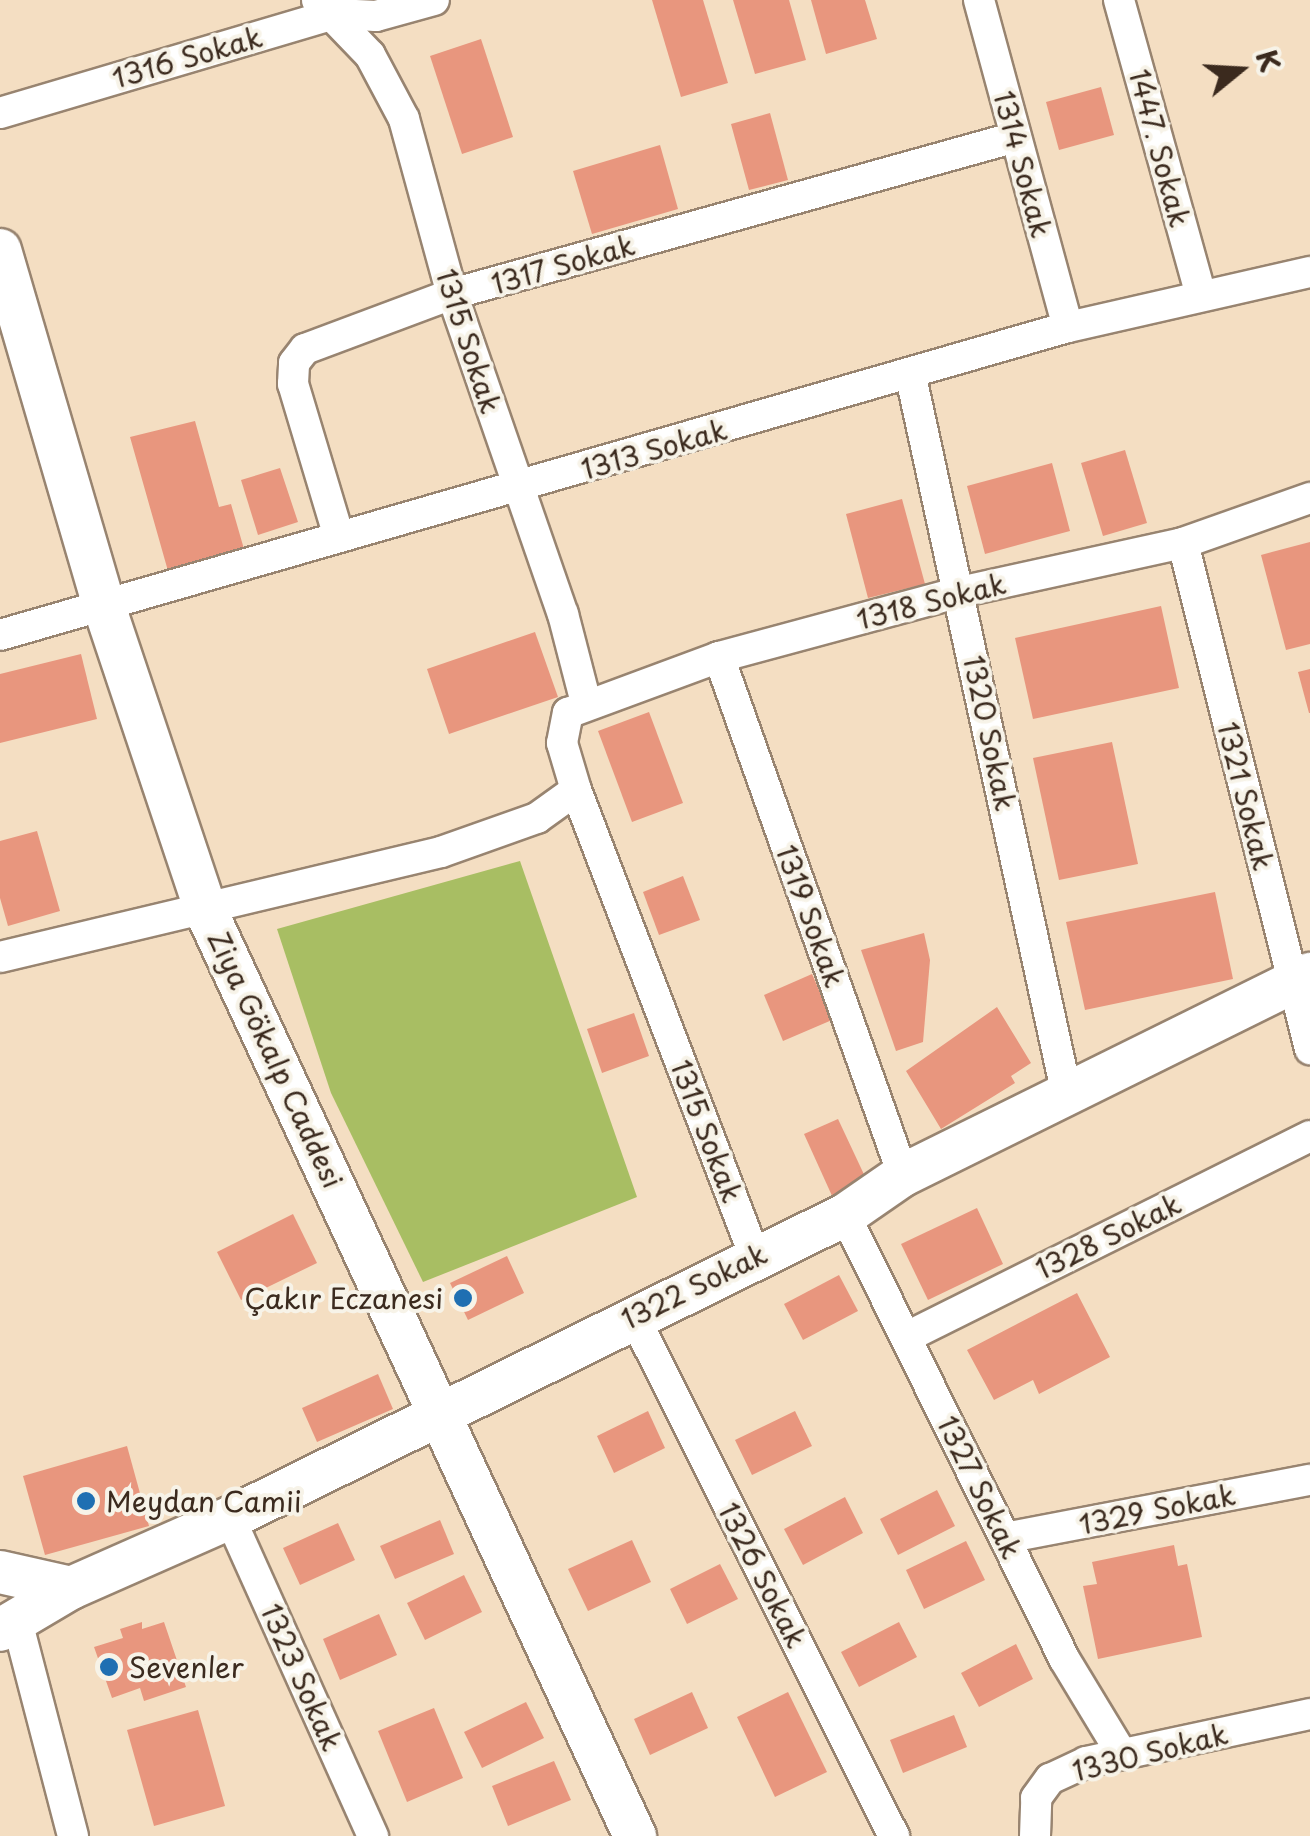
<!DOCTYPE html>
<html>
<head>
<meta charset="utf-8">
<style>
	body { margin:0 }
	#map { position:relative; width:1310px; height:1836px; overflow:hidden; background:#f4dec2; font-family:"Playpen Sans",sans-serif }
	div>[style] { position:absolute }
	.green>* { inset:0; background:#a8be63 }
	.building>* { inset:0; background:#e8967e }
	.roads { filter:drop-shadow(2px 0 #988470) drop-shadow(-2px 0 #988470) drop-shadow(0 2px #988470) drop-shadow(0 -2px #988470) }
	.street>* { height:30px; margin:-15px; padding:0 15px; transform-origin:15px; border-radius:15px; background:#fff }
	.secondary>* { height:42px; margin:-21px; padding:0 21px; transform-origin:21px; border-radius:21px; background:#fff }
	.dots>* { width:28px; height:28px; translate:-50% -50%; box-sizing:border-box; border:5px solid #f7f3e8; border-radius:50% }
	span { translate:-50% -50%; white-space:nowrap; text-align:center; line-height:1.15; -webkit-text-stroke:8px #f7f3e8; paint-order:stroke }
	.street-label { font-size:28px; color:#3b2a1e }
	.poi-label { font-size:28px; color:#3b2a1e }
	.right { translate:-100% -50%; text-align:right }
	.left { translate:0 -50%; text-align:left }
	.north { position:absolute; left:1190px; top:20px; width:100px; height:100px; -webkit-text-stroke:8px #f7f3e8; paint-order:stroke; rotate:72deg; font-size:28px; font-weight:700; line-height:40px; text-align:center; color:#3b2a1e }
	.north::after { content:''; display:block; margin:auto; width:35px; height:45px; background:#3b2a1e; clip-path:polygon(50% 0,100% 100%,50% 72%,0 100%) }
</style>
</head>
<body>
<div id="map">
	<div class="green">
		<div style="clip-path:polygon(520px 861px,637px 1197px,423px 1282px,331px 1093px,277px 929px)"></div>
	</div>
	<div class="building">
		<div style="clip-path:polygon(652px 0,703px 0,728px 83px,681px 97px)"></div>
		<div style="clip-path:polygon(733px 0,789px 0,806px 60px,755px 74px)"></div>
		<div style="clip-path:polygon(811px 0,865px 0,877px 39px,826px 54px)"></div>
		<div style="clip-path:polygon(481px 39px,513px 137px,462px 154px,430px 56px)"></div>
		<div style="clip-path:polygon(1101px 87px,1114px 135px,1059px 150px,1046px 102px)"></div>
		<div style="clip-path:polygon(770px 113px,788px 180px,749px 190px,731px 124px)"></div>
		<div style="clip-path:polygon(660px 145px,678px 209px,592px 234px,573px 171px)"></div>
		<div style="clip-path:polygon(195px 421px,219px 507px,231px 504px,244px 549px,168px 571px,130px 437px)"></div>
		<div style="clip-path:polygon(1125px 450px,1147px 523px,1103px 536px,1081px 463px)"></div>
		<div style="clip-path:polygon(1052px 463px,1070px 531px,985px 554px,967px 486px)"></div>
		<div style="clip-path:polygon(280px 468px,298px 522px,258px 535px,241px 480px)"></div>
		<div style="clip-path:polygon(902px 499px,925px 584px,868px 598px,846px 514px)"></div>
		<div style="clip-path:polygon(1310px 542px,1310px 644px,1286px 650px,1261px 555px)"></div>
		<div style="clip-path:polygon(1161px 606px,1179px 688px,1033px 719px,1015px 638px)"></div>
		<div style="clip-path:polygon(535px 632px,558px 697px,449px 734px,427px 669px)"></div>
		<div style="clip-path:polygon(81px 654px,97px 719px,0 743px,0 674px)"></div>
		<div style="clip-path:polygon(1310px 669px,1310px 713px,1309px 713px,1298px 672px)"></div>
		<div style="clip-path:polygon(649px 712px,683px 803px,632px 822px,598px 731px)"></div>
		<div style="clip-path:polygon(1112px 742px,1138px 864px,1059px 880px,1033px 758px)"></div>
		<div style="clip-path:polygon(37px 831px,60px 911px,8px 926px,0 898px,0 841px)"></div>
		<div style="clip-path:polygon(683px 876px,700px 920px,659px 935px,643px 892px)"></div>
		<div style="clip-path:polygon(1215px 892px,1233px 979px,1085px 1010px,1066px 922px)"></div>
		<div style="clip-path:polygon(924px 933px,930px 960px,923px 1042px,896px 1051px,861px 950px)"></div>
		<div style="clip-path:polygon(812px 974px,832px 1020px,783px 1041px,764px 995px)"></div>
		<div style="clip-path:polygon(997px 1007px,1031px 1063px,1011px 1076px,1015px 1083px,941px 1129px,906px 1071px)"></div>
		<div style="clip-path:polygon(634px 1013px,649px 1056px,602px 1073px,587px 1029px)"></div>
		<div style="clip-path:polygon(838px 1119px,868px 1183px,833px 1198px,804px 1134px)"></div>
		<div style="clip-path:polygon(977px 1208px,1003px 1264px,928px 1300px,901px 1244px)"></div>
		<div style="clip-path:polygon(293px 1214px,317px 1263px,241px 1300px,217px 1252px)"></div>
		<div style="clip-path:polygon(507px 1256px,524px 1293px,468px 1320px,450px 1283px)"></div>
		<div style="clip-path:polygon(839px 1275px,858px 1311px,803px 1340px,784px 1304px)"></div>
		<div style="clip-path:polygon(1077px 1293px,1110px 1357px,1039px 1394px,1033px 1380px,994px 1400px,967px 1350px)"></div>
		<div style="clip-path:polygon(378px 1374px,393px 1409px,317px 1442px,302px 1408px)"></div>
		<div style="clip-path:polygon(648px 1411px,665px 1448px,614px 1473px,597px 1436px)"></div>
		<div style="clip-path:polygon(795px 1411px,812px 1446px,752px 1475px,735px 1440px)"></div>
		<div style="clip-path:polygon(127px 1446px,149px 1526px,45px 1555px,23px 1476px)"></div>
		<div style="clip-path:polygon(937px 1490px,955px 1526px,898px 1555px,880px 1519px)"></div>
		<div style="clip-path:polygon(845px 1497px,863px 1533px,803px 1565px,784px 1529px)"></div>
		<div style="clip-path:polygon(440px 1520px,454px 1554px,395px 1579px,380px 1546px)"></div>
		<div style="clip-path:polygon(338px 1523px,355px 1560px,300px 1585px,283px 1548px)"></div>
		<div style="clip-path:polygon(632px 1540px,651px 1582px,588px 1611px,568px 1569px)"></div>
		<div style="clip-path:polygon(966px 1541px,985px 1580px,924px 1609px,906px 1570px)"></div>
		<div style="clip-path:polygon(1174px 1545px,1178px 1566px,1187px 1564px,1202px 1637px,1098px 1659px,1083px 1586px,1097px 1584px,1092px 1562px)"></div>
		<div style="clip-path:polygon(720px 1564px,738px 1599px,687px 1624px,670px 1589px)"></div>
		<div style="clip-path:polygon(464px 1575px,482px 1612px,425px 1640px,407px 1603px)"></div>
		<div style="clip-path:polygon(379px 1614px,397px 1655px,340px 1680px,323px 1639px)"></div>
		<div style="clip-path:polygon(142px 1622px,142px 1629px,164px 1622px,186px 1687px,144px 1701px,140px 1688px,112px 1698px,94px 1647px,123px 1638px,120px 1629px)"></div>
		<div style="clip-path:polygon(899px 1622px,917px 1657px,859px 1687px,841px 1652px)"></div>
		<div style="clip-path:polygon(1016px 1644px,1033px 1679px,979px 1707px,961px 1673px)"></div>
		<div style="clip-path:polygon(692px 1692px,708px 1728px,650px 1755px,634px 1719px)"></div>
		<div style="clip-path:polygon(788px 1692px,827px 1772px,775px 1797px,737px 1717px)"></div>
		<div style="clip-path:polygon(526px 1702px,544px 1738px,482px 1768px,464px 1732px)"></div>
		<div style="clip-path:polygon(434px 1708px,463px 1778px,407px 1802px,378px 1731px)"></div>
		<div style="clip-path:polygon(198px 1710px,225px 1806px,154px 1826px,127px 1730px)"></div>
		<div style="clip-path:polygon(954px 1715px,967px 1747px,903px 1773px,890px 1740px)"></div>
		<div style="clip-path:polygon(554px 1761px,571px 1800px,508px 1826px,492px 1786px)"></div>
	</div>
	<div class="roads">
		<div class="street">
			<div style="left:317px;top:0;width:76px;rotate:46.1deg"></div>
			<div style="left:370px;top:55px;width:72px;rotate:62deg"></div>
			<div style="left:404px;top:119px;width:181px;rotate:74.7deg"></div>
			<div style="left:452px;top:294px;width:339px;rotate:70.9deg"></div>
			<div style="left:563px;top:614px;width:92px;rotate:75.5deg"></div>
			<div style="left:979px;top:0;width:339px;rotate:74.8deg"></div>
			<div style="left:1119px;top:0;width:307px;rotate:74.5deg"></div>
			<div style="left:0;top:113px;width:349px;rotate:-16.5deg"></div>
			<div style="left:335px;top:14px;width:41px;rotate:2.8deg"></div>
			<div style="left:376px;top:16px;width:60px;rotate:-15.4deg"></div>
			<div style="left:911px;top:377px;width:731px;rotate:77.75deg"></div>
			<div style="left:339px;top:537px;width:160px;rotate:-106.7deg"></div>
			<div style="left:293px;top:384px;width:21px;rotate:-87deg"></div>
			<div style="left:294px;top:363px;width:18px;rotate:-52deg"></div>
			<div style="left:305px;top:349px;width:157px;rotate:-20.5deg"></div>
			<div style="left:452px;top:294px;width:585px;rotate:-15.56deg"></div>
			<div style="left:1183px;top:543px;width:522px;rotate:75.91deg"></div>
			<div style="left:0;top:635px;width:1112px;rotate:-16.09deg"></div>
			<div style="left:1068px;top:327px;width:248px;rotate:-12.8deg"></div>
			<div style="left:719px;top:657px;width:550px;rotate:70.44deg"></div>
			<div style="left:0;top:957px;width:453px;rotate:-13.4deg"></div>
			<div style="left:441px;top:852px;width:102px;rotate:-19.5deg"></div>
			<div style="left:537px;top:818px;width:48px;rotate:-35.7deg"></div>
			<div style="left:845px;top:1215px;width:496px;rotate:63.7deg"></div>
			<div style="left:1065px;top:1660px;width:110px;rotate:58.8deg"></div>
			<div style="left:755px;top:1257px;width:500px;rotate:-110.97deg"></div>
			<div style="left:576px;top:790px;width:49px;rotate:-106.6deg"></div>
			<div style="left:562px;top:743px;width:31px;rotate:-79deg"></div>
			<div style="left:568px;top:713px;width:161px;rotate:-20.3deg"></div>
			<div style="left:719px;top:657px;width:250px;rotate:-15.1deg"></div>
			<div style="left:960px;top:592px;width:228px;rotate:-12.4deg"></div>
			<div style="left:1183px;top:543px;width:135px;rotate:-19.5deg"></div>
			<div style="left:633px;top:1315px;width:583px;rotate:63.39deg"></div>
			<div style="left:907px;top:1337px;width:450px;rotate:-26.5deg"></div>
			<div style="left:230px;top:1518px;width:349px;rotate:65.8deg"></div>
			<div style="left:1005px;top:1538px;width:310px;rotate:-10.8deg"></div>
			<div style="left:17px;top:1621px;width:222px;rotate:75.4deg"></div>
			<div style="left:1035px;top:1836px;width:38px;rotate:-88deg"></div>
			<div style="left:1036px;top:1798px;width:24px;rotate:-54deg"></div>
			<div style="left:1050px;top:1779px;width:40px;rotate:-25deg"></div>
			<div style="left:1086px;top:1762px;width:229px;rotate:-12.1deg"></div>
		</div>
		<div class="secondary">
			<div style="left:0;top:250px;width:371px;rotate:73.7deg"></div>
			<div style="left:104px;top:606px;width:322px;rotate:71.5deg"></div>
			<div style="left:206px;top:911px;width:1020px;rotate:65.12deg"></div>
			<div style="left:0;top:1572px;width:73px;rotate:12.7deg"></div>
			<div style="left:71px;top:1588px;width:82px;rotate:149.4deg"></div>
			<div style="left:71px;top:1588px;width:174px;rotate:-23.8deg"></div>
			<div style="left:230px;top:1518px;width:686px;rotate:-26.23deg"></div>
			<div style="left:845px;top:1215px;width:70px;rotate:-34.6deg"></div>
			<div style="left:903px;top:1175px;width:454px;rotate:-26.3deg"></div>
		</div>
	</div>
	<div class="dots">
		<div style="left:463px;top:1298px;background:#1f6fb2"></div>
		<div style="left:86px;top:1501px;background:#1f6fb2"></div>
		<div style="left:109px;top:1667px;background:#1f6fb2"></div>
	</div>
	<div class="street-label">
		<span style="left:187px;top:57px;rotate:-16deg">1316 Sokak</span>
		<span style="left:1160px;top:148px;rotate:75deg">1447. Sokak</span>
		<span style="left:1023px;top:164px;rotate:75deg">1314 Sokak</span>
		<span style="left:563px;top:264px;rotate:-16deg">1317 Sokak</span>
		<span style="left:469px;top:341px;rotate:72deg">1315 Sokak</span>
		<span style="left:654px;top:449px;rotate:-16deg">1313 Sokak</span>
		<span style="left:931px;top:601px;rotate:-14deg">1318 Sokak</span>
		<span style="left:990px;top:733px;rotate:78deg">1320 Sokak</span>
		<span style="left:1246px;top:796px;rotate:76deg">1321 Sokak</span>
		<span style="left:811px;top:916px;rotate:70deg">1319 Sokak</span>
		<span style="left:276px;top:1059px;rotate:65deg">Ziya Gökalp Caddesi</span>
		<span style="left:707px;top:1131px;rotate:69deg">1315 Sokak</span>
		<span style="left:1108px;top:1236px;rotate:-26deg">1328 Sokak</span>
		<span style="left:694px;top:1286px;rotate:-26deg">1322 Sokak</span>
		<span style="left:980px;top:1487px;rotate:64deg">1327 Sokak</span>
		<span style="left:1157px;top:1509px;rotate:-11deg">1329 Sokak</span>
		<span style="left:763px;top:1575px;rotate:63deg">1326 Sokak</span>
		<span style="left:302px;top:1677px;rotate:66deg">1323 Sokak</span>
		<span style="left:1150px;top:1752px;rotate:-14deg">1330 Sokak</span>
	</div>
	<div class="poi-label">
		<span class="right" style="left:443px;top:1298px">Çakır Eczanesi</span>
		<span class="left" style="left:106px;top:1501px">Meydan Camii</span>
		<span class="left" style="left:129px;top:1667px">Sevenler</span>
	</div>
	<div class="north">K</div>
</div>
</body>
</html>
